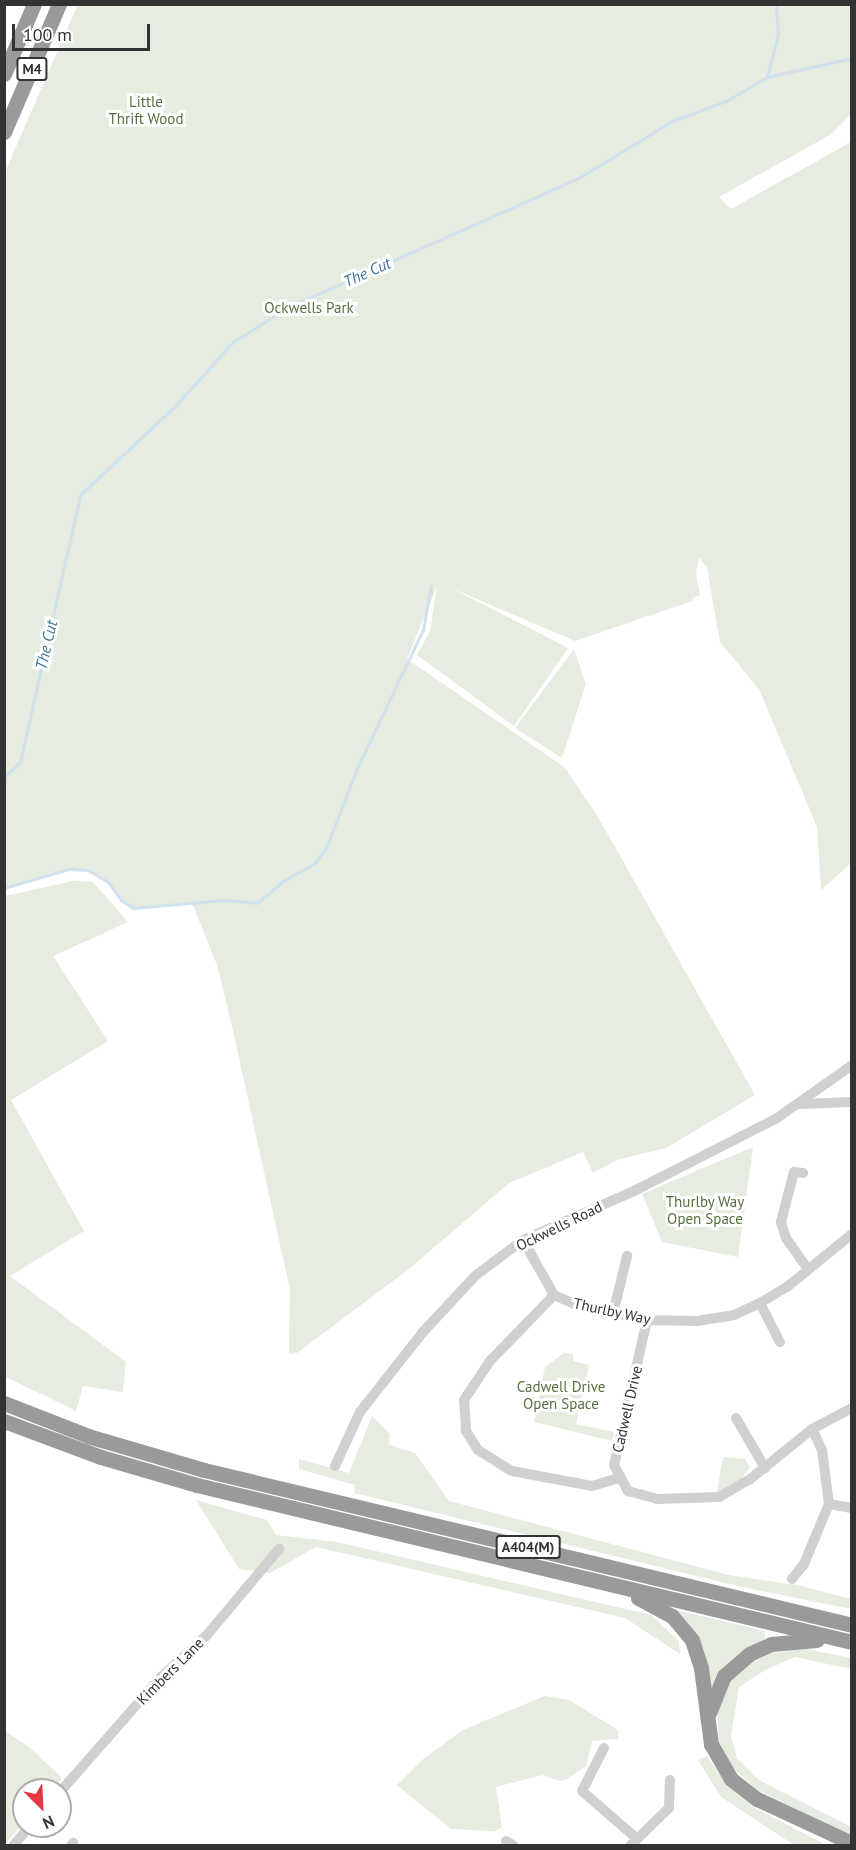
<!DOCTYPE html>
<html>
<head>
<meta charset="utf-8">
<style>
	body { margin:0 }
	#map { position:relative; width:856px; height:1850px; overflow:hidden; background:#fff; font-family:"PT Sans",sans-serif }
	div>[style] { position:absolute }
	.green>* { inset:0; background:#e6ecdf }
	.stream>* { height:3px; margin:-1.5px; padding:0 1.5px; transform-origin:1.5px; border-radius:1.5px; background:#cfe2ee }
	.minor>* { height:10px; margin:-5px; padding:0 5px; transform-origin:5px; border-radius:5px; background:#d0d0d0 }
	.highway>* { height:15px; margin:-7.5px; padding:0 7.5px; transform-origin:7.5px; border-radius:7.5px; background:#9a9a9a }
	span { translate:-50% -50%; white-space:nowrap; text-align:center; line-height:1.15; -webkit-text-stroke:6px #fff; paint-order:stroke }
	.shield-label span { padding:2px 4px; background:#fff; border:2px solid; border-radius:4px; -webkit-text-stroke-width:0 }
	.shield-label { font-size:14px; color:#333; font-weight:700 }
	.park-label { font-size:15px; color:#56703f }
	.street-label { font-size:15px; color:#333 }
	.water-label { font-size:16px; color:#3f7597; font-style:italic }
	.frame { position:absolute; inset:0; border:6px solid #333; pointer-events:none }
	.north { position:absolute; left:12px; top:1778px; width:60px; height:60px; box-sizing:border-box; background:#fff; border:2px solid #adadad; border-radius:50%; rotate:156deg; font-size:16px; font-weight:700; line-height:24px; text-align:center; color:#333 }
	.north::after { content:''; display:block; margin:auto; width:21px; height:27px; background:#e63946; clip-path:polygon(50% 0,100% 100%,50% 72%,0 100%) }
	.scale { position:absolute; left:12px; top:24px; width:138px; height:27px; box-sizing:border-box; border:3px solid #333; border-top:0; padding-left:8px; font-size:18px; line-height:21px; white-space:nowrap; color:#333; -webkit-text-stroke:4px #fff; paint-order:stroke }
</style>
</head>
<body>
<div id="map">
	<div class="green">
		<div style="clip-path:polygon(78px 4px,851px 5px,851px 114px,830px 135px,719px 197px,731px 209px,851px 142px,851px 863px,821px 890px,817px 827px,759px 689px,720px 642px,707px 568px,699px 557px,696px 573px,700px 595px,693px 597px,692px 601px,575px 641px,451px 588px,568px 648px,514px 726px,417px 655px,430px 631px,437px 586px,407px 659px,564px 767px,597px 815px,755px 1095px,666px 1148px,617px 1160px,593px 1173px,583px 1152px,509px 1183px,409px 1269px,297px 1353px,289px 1354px,290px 1290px,232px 1026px,217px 965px,192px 903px,133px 908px,121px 900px,108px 882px,88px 870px,70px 869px,5px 888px,5px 172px)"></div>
		<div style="clip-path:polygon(574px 649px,586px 684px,562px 758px,515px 728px)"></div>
		<div style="clip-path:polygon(73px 881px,93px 882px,128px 922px,53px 956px,108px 1041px,11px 1100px,84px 1231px,10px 1276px,126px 1362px,123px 1392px,83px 1386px,76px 1411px,4px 1376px,5px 896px)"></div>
		<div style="clip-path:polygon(753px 1147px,738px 1257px,662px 1242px,642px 1194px)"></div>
		<div style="clip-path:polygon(564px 1353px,573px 1354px,573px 1361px,589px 1365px,576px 1424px,614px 1432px,612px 1441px,534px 1422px,545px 1367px)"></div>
		<div style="clip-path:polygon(372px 1416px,390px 1434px,389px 1445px,415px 1453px,449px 1501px,729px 1575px,802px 1586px,851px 1599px,851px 1609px,742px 1587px,354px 1493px,355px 1485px,299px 1469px,299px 1459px,349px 1473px)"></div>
		<div style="clip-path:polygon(723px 1457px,745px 1459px,750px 1467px,739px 1482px,717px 1492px)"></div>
		<div style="clip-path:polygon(196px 1500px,267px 1520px,276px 1535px,337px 1542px,651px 1615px,679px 1641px,680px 1654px,625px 1618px,316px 1547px,270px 1573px,239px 1569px)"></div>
		<div style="clip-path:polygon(667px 1608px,765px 1631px,764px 1640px,711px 1693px,707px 1672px)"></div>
		<div style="clip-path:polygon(806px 1649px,851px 1658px,851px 1669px,795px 1657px,765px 1670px,739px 1687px,731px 1736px,737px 1758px,759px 1780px,851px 1827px,851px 1836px,756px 1789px,732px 1767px,719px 1741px,717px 1711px,728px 1683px,749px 1663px,773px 1653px)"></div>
		<div style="clip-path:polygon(545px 1696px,569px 1700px,618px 1730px,618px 1739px,592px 1741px,586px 1766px,567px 1779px,560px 1781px,542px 1775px,496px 1787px,502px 1827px,495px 1831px,451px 1829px,397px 1785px,422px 1760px,463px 1730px)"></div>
		<div style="clip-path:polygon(5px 1731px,28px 1746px,62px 1778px,52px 1790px,24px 1790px,24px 1823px,5px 1844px)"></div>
		<div style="clip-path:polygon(707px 1756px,728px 1787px,753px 1807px,826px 1845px,794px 1845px,721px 1797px,698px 1760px)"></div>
	</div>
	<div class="stream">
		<div style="left:767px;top:77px;width:87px;rotate:-12.6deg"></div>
		<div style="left:4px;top:777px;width:22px;rotate:-43deg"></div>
		<div style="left:20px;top:762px;width:274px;rotate:-77.3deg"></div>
		<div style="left:80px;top:495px;width:130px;rotate:-43.1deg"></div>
		<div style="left:175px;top:406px;width:86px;rotate:-47.8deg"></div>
		<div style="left:233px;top:342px;width:65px;rotate:-32.5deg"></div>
		<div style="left:288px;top:307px;width:316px;rotate:-23.9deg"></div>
		<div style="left:577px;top:179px;width:111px;rotate:-31.4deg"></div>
		<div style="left:672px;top:121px;width:58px;rotate:-20.3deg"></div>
		<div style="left:726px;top:101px;width:48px;rotate:-30.3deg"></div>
		<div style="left:767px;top:77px;width:43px;rotate:-75.3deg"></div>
		<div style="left:778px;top:35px;width:31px;rotate:-94deg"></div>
		<div style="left:4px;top:888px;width:68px;rotate:-16.3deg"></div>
		<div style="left:69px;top:869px;width:19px;rotate:3deg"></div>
		<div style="left:88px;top:870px;width:23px;rotate:31deg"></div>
		<div style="left:108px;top:882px;width:22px;rotate:54deg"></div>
		<div style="left:121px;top:900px;width:14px;rotate:34deg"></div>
		<div style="left:133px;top:908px;width:91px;rotate:-5deg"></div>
		<div style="left:224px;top:900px;width:33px;rotate:5deg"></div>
		<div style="left:257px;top:903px;width:34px;rotate:-40deg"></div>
		<div style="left:283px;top:881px;width:35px;rotate:-29deg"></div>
		<div style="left:314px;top:864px;width:20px;rotate:-53deg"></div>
		<div style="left:326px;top:848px;width:88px;rotate:-68.7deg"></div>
		<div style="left:358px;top:766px;width:151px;rotate:-64.5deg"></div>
		<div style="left:423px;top:630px;width:45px;rotate:-79.7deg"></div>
	</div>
	<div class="minor">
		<div style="left:800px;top:1104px;width:52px;rotate:-2.2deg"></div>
		<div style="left:803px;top:1173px;width:9px;rotate:-174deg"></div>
		<div style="left:794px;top:1172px;width:52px;rotate:104.6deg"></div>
		<div style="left:781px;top:1222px;width:17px;rotate:73deg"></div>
		<div style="left:786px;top:1238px;width:38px;rotate:55deg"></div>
		<div style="left:523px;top:1240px;width:63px;rotate:60.6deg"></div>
		<div style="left:554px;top:1295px;width:22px;rotate:24deg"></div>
		<div style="left:574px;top:1304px;width:75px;rotate:12.4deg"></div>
		<div style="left:647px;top:1320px;width:50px;rotate:1.1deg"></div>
		<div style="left:697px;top:1321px;width:37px;rotate:-9deg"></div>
		<div style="left:734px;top:1315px;width:29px;rotate:-25deg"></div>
		<div style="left:760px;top:1303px;width:31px;rotate:-31deg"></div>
		<div style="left:787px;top:1287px;width:84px;rotate:-39.2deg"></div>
		<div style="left:554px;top:1295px;width:92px;rotate:134.1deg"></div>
		<div style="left:490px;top:1361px;width:47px;rotate:123.7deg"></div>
		<div style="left:464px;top:1400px;width:31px;rotate:86deg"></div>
		<div style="left:466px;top:1431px;width:22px;rotate:58deg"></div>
		<div style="left:478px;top:1450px;width:40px;rotate:32deg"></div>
		<div style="left:512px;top:1471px;width:81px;rotate:10.6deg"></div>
		<div style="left:592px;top:1486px;width:27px;rotate:-17deg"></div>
		<div style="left:760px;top:1303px;width:44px;rotate:62.9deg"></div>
		<div style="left:613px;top:1314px;width:60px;rotate:-76.4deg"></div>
		<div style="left:647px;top:1320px;width:149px;rotate:102.8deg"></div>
		<div style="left:614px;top:1465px;width:30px;rotate:62deg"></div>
		<div style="left:628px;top:1491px;width:30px;rotate:15deg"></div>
		<div style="left:657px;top:1499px;width:62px;rotate:-1.8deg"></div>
		<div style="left:719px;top:1497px;width:34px;rotate:-30deg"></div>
		<div style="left:749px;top:1480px;width:81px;rotate:-39deg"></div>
		<div style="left:812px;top:1429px;width:45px;rotate:-27.7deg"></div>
		<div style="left:736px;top:1418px;width:58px;rotate:59.9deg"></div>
		<div style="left:335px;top:1466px;width:60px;rotate:-65.2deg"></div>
		<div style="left:360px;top:1412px;width:102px;rotate:-51.8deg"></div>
		<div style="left:423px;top:1332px;width:76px;rotate:-47.1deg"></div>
		<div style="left:475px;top:1276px;width:60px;rotate:-36.9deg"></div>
		<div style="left:523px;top:1240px;width:121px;rotate:-23.8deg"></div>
		<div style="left:634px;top:1191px;width:161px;rotate:-27deg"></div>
		<div style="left:777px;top:1118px;width:92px;rotate:-35.2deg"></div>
		<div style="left:829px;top:1504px;width:23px;rotate:10deg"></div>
		<div style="left:792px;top:1579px;width:19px;rotate:-51deg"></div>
		<div style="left:804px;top:1564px;width:65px;rotate:-67.4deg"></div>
		<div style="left:829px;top:1504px;width:54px;rotate:-97.4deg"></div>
		<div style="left:822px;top:1450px;width:23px;rotate:-115deg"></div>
		<div style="left:604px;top:1748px;width:48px;rotate:117.1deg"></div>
		<div style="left:582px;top:1791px;width:72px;rotate:41deg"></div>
		<div style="left:60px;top:1792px;width:152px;rotate:-48.7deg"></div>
		<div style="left:160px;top:1678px;width:62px;rotate:-42.4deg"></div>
		<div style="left:206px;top:1636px;width:114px;rotate:-50deg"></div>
		<div style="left:506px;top:1841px;width:9px;rotate:32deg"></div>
		<div style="left:13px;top:1846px;width:26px;rotate:-50deg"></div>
		<div style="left:71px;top:1846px;width:4px;rotate:-56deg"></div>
		<div style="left:630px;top:1846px;width:54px;rotate:-44.3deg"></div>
		<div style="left:669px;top:1808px;width:28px;rotate:-88deg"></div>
	</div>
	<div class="highway">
		<div style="left:4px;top:74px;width:76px;rotate:-66.8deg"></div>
		<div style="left:4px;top:132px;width:139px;rotate:-66.7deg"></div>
		<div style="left:4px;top:1403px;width:90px;rotate:21.4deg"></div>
		<div style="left:88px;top:1436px;width:121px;rotate:16.3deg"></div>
		<div style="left:204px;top:1470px;width:666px;rotate:13.45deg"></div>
		<div style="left:4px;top:1421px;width:103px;rotate:20.4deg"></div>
		<div style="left:101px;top:1457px;width:100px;rotate:16.3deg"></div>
		<div style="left:197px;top:1485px;width:674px;rotate:13.48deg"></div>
		<div style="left:638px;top:1598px;width:38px;rotate:28deg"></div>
		<div style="left:672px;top:1616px;width:31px;rotate:50deg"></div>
		<div style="left:692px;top:1640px;width:29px;rotate:72deg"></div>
		<div style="left:701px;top:1668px;width:77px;rotate:82.5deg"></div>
		<div style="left:711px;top:1744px;width:40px;rotate:60.3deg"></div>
		<div style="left:731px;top:1779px;width:33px;rotate:38deg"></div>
		<div style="left:757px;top:1799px;width:105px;rotate:24.9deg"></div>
		<div style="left:709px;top:1713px;width:40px;rotate:-68deg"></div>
		<div style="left:724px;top:1676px;width:33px;rotate:-41deg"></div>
		<div style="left:749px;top:1654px;width:24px;rotate:-24deg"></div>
		<div style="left:771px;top:1644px;width:46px;rotate:-5deg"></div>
	</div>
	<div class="shield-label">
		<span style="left:32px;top:69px">M4</span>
		<span style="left:528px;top:1547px">A404(M)</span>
	</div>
	<div class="park-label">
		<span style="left:146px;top:110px">Little<br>Thrift Wood</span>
		<span style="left:309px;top:308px">Ockwells Park</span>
		<span style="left:705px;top:1210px">Thurlby Way<br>Open Space</span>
		<span style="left:561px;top:1395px">Cadwell Drive<br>Open Space</span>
	</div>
	<div class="street-label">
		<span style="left:559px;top:1226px;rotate:-26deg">Ockwells Road</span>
		<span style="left:612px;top:1311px;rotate:12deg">Thurlby Way</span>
		<span style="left:627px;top:1409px;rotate:-77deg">Cadwell Drive</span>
		<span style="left:170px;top:1671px;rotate:-45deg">Kimbers Lane</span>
	</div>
	<div class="water-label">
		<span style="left:367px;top:272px;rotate:-24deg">The Cut</span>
		<span style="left:46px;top:645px;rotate:-77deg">The Cut</span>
	</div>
	<div class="frame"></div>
	<div class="north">N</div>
	<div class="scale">100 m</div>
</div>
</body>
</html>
